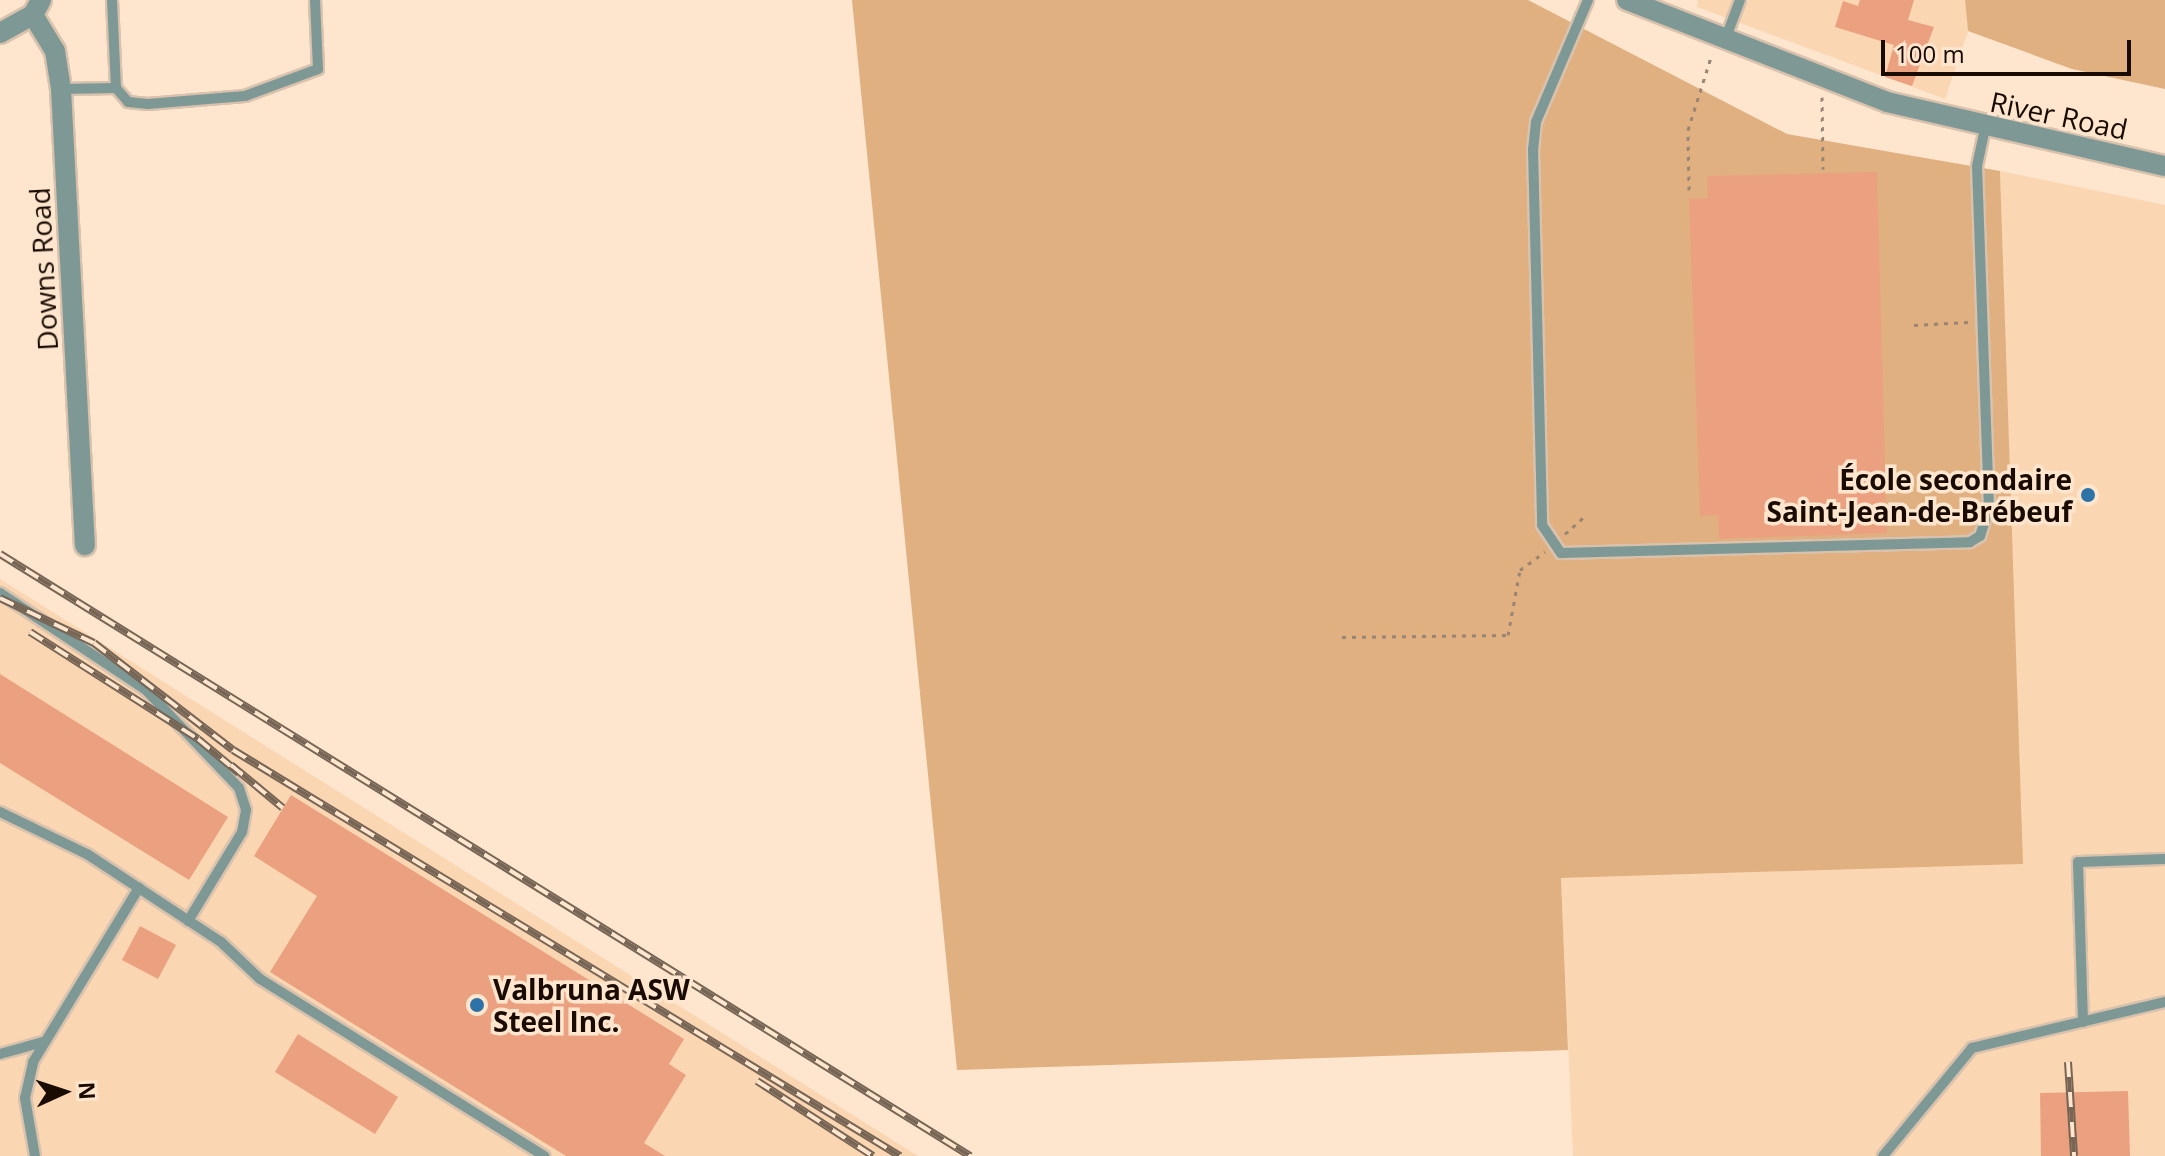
<!DOCTYPE html>
<html>
<head>
<meta charset="utf-8">
<style>
	body { margin:0 }
	#map { position:relative; width:2165px; height:1156px; overflow:hidden; background:#fee5ce; font-family:"Open Sans",sans-serif }
	div>[style] { position:absolute }
	.built>* { inset:0; background:#fbd6b2 }
	.green>* { inset:0; background:#e1b080 }
	.building>* { inset:0; background:#eba17f }
	.path>* { height:3px; margin-top:-1.5px; transform-origin:0; background:repeating-linear-gradient(90deg,#998574 0 4px,transparent 0 10px) }
	.roads { filter:drop-shadow(2px 0 #d9c2ad) drop-shadow(-2px 0 #d9c2ad) drop-shadow(0 2px #d9c2ad) drop-shadow(0 -2px #d9c2ad) }
	.service>* { height:10px; margin:-5px; padding:0 5px; transform-origin:5px; border-radius:5px; background:#7e9995 }
	.minor>* { height:20px; margin:-10px; padding:0 10px; transform-origin:10px; border-radius:10px; background:#7e9995 }
	.tertiary>* { height:20px; margin:-10px; padding:0 10px; transform-origin:10px; border-radius:10px; background:#7e9995 }
	.rail>* { height:8px; margin-top:-4px; transform-origin:0; background:repeating-linear-gradient(90deg,#fee5ce 0 15px,#776555 0 30px); box-sizing:border-box; border-block:2px solid #776555 }
	.dots>* { width:22px; height:22px; translate:-50% -50%; box-sizing:border-box; border:4px solid #fee5ce; border-radius:50% }
	span { translate:-50% -50%; white-space:nowrap; text-align:center; line-height:1.15; -webkit-text-stroke:7px #fee5ce; paint-order:stroke }
	.street-label { font-size:28px; color:#190b01 }
	.poi-label { font-size:28px; color:#190b01; font-weight:700 }
	.right { translate:-100% -50%; text-align:right }
	.left { translate:0 -50%; text-align:left }
	.north { position:absolute; left:24px; top:1052px; width:80px; height:80px; -webkit-text-stroke:6px #fee5ce; paint-order:stroke; rotate:87deg; font-size:22px; font-weight:700; line-height:32px; text-align:center; color:#190b01 }
	.north::after { content:''; display:block; margin:auto; width:28px; height:36px; background:#190b01; clip-path:polygon(50% 0,100% 100%,50% 72%,0 100%) }
	.scale { position:absolute; left:1881px; top:40px; width:250px; height:36px; box-sizing:border-box; border:4px solid #190b01; border-top:0; padding-left:10px; font-size:24px; line-height:28px; white-space:nowrap; color:#190b01; -webkit-text-stroke:6px #fee5ce; paint-order:stroke }
</style>
</head>
<body>
<div id="map">
	<div class="built">
		<div style="clip-path:polygon(1698px 0,1965px 0,1968px 31px,1945px 99px,1697px 7px)"></div>
		<div style="clip-path:polygon(2000px 171px,2165px 205px,2165px 1156px,1573px 1156px,1561px 878px,2022px 864px)"></div>
		<div style="clip-path:polygon(0 579px,918px 1156px,0 1156px)"></div>
	</div>
	<div class="green">
		<div style="clip-path:polygon(852px 0,1528px 0,1787px 134px,2000px 171px,2023px 864px,1561px 878px,1568px 1050px,957px 1070px)"></div>
		<div style="clip-path:polygon(1965px 0,2165px 0,2165px 89px,2072px 69px,1968px 31px)"></div>
	</div>
	<div class="building">
		<div style="clip-path:polygon(1860px 0,1914px 0,1908px 20px,1934px 27px,1912px 86px,1885px 77px,1894px 45px,1835px 27px,1843px 1px,1858px 6px)"></div>
		<div style="clip-path:polygon(1877px 172px,1887px 533px,1719px 539px,1718px 515px,1700px 516px,1689px 199px,1708px 198px,1707px 176px)"></div>
		<div style="clip-path:polygon(0 674px,228px 817px,189px 880px,0 763px)"></div>
		<div style="clip-path:polygon(291px 795px,684px 1039px,669px 1064px,686px 1075px,644px 1143px,665px 1156px,566px 1156px,270px 972px,317px 896px,254px 856px)"></div>
		<div style="clip-path:polygon(140px 926px,176px 945px,158px 979px,122px 960px)"></div>
		<div style="clip-path:polygon(298px 1034px,398px 1097px,375px 1134px,275px 1072px)"></div>
		<div style="clip-path:polygon(2128px 1091px,2130px 1156px,2041px 1156px,2040px 1093px)"></div>
	</div>
	<div class="path">
		<div style="left:1822px;top:97px;width:72px;rotate:89.2deg"></div>
		<div style="left:1689px;top:190px;width:60px;rotate:-91deg"></div>
		<div style="left:1688px;top:130px;width:80px;rotate:-72.5deg"></div>
		<div style="left:1914px;top:325px;width:54px;rotate:-3.2deg"></div>
		<div style="left:1565px;top:534px;width:24px;rotate:-42deg"></div>
		<div style="left:1342px;top:637px;width:166px;rotate:-0.7deg"></div>
		<div style="left:1508px;top:635px;width:66px;rotate:-79.5deg"></div>
		<div style="left:1520px;top:570px;width:31px;rotate:-36deg"></div>
	</div>
	<div class="roads">
		<div class="service">
			<div style="left:1588px;top:0;width:133px;rotate:113.1deg"></div>
			<div style="left:1536px;top:122px;width:27px;rotate:96deg"></div>
			<div style="left:1533px;top:149px;width:376px;rotate:88.6deg"></div>
			<div style="left:1542px;top:525px;width:34px;rotate:56deg"></div>
			<div style="left:1561px;top:553px;width:409px;rotate:-1.5deg"></div>
			<div style="left:1970px;top:542px;width:12px;rotate:-31deg"></div>
			<div style="left:1980px;top:536px;width:28px;rotate:-72deg"></div>
			<div style="left:1989px;top:509px;width:343px;rotate:-92deg"></div>
			<div style="left:1977px;top:166px;width:38px;rotate:-78deg"></div>
			<div style="left:1725px;top:40px;width:43px;rotate:-69.4deg"></div>
			<div style="left:116px;top:88px;width:18px;rotate:49deg"></div>
			<div style="left:128px;top:102px;width:20px;rotate:6deg"></div>
			<div style="left:148px;top:104px;width:97px;rotate:-4.7deg"></div>
			<div style="left:245px;top:96px;width:78px;rotate:-20.3deg"></div>
			<div style="left:318px;top:69px;width:69px;rotate:-92.5deg"></div>
			<div style="left:61px;top:89px;width:55px;rotate:-1deg"></div>
			<div style="left:116px;top:88px;width:88px;rotate:-92.6deg"></div>
			<div style="left:0;top:593px;width:175px;rotate:33.6deg"></div>
			<div style="left:146px;top:690px;width:135px;rotate:46.5deg"></div>
			<div style="left:239px;top:788px;width:23px;rotate:72deg"></div>
			<div style="left:246px;top:810px;width:22px;rotate:100deg"></div>
			<div style="left:242px;top:832px;width:104px;rotate:121.2deg"></div>
			<div style="left:0;top:812px;width:97px;rotate:25.8deg"></div>
			<div style="left:87px;top:854px;width:160px;rotate:33.3deg"></div>
			<div style="left:221px;top:942px;width:54px;rotate:43.5deg"></div>
			<div style="left:260px;top:979px;width:335px;rotate:31.9deg"></div>
			<div style="left:2083px;top:1022px;width:160px;rotate:-91.8deg"></div>
			<div style="left:2078px;top:862px;width:87px;rotate:-2deg"></div>
			<div style="left:0;top:1054px;width:45px;rotate:-15.6deg"></div>
			<div style="left:35px;top:1156px;width:59px;rotate:-99.8deg"></div>
			<div style="left:25px;top:1098px;width:37px;rotate:-77deg"></div>
			<div style="left:33px;top:1062px;width:204px;rotate:-58.7deg"></div>
			<div style="left:1883px;top:1156px;width:140px;rotate:-50.5deg"></div>
			<div style="left:1972px;top:1048px;width:198px;rotate:-13.4deg"></div>
		</div>
		<div class="minor">
			<div style="left:33px;top:15px;width:42px;rotate:58.6deg"></div>
			<div style="left:55px;top:51px;width:38px;rotate:81deg"></div>
			<div style="left:61px;top:89px;width:457px;rotate:87deg"></div>
		</div>
		<div class="tertiary">
			<div style="left:1627px;top:0;width:279px;rotate:21.4deg"></div>
			<div style="left:1887px;top:102px;width:285px;rotate:13deg"></div>
			<div style="left:0;top:33px;width:38px;rotate:-29deg"></div>
			<div style="left:33px;top:15px;width:17px;rotate:-62deg"></div>
		</div>
	</div>
	<div class="rail">
		<div style="left:0;top:554px;width:1142px;rotate:31.82deg"></div>
		<div style="left:0;top:598px;width:104px;rotate:25.6deg"></div>
		<div style="left:94px;top:643px;width:175px;rotate:37.6deg"></div>
		<div style="left:233px;top:750px;width:781px;rotate:31.33deg"></div>
		<div style="left:30px;top:632px;width:199px;rotate:32.5deg"></div>
		<div style="left:198px;top:739px;width:53px;rotate:39.7deg"></div>
		<div style="left:231px;top:765px;width:67px;rotate:39.6deg"></div>
		<div style="left:2068px;top:1062px;width:94px;rotate:86.3deg"></div>
		<div style="left:757px;top:1081px;width:138px;rotate:32.9deg"></div>
	</div>
	<div class="dots">
		<div style="left:2088px;top:495px;background:#2e73a8"></div>
		<div style="left:477px;top:1005px;background:#2e73a8"></div>
	</div>
	<div class="street-label">
		<span style="left:2059px;top:115px;rotate:12deg">River Road</span>
		<span style="left:43px;top:269px;rotate:-93deg">Downs Road</span>
	</div>
	<div class="poi-label">
		<span class="right" style="left:2072px;top:495px">École secondaire<br>Saint-Jean-de-Brébeuf</span>
		<span class="left" style="left:493px;top:1005px">Valbruna ASW<br>Steel Inc.</span>
	</div>
	<div class="north">N</div>
	<div class="scale">100 m</div>
</div>
</body>
</html>
